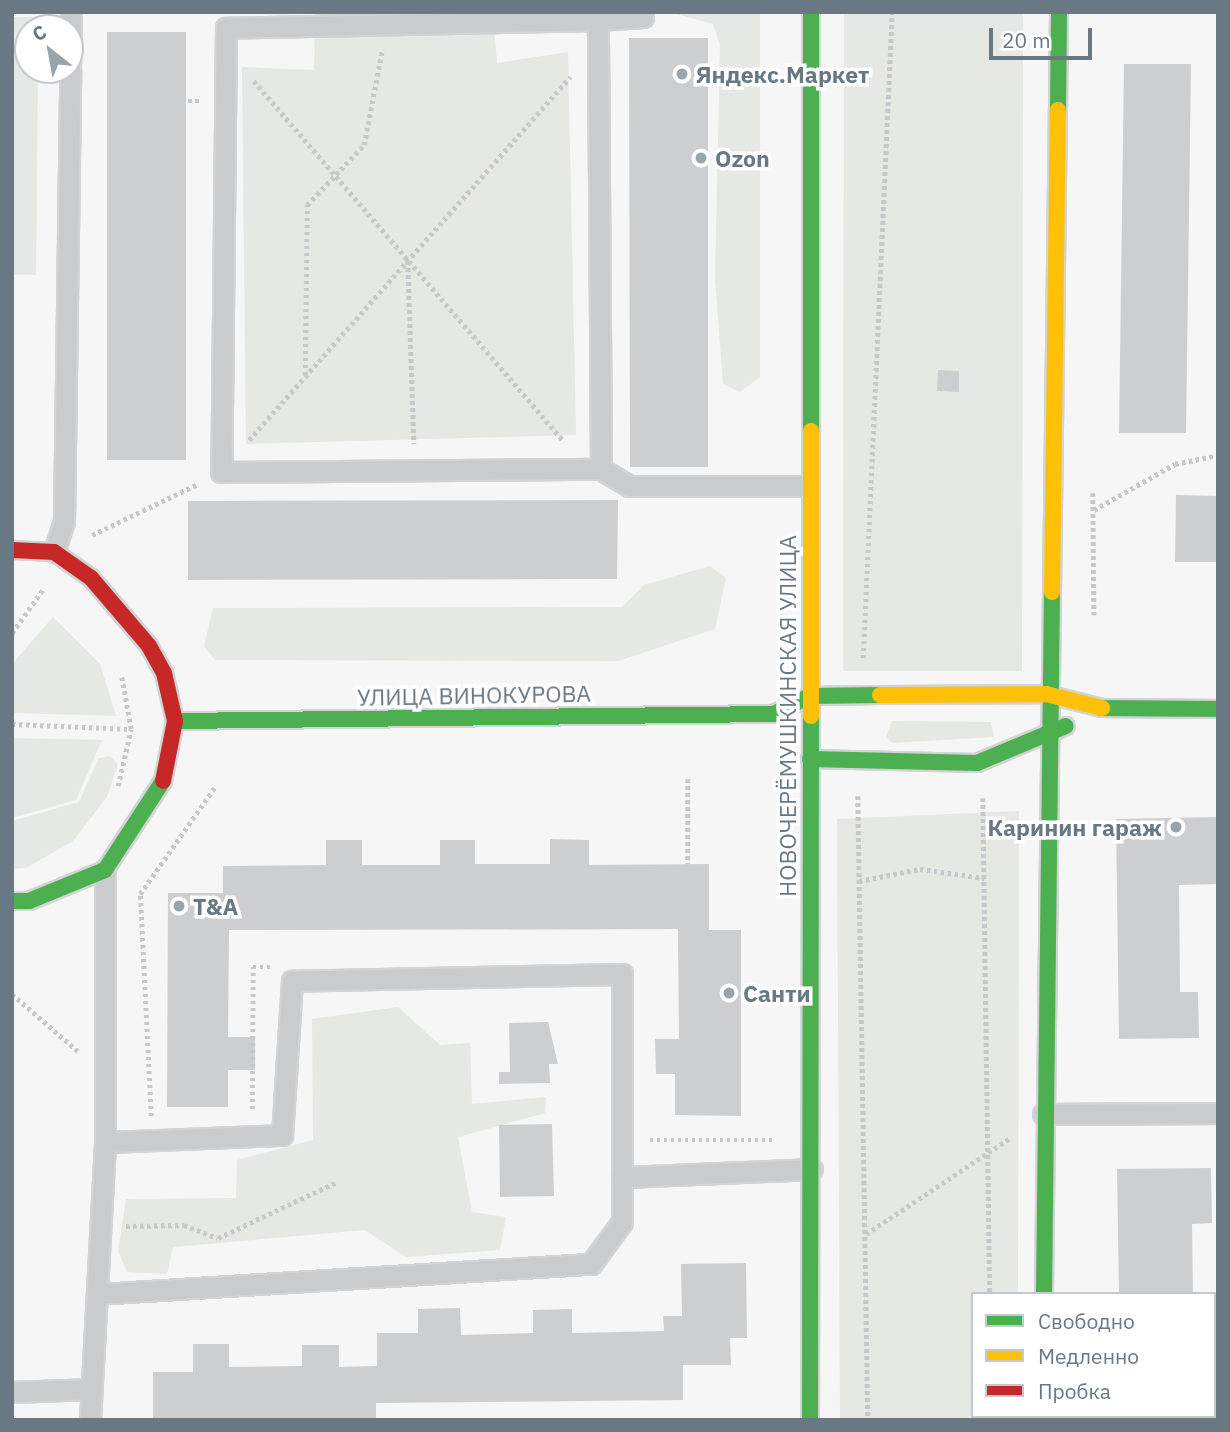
<!DOCTYPE html>
<html>
<head>
<meta charset="utf-8">
<style>
	body { margin:0 }
	#map { position:relative; width:1230px; height:1432px; overflow:hidden; background:#f6f6f6; font-family:"IBM Plex Sans",sans-serif }
	div>[style] { position:absolute }
	.green>* { inset:0; background:#e5e8e3 }
	.building>* { inset:0; background:#cdcecf }
	.path>* { height:4.5px; margin-top:-2.25px; transform-origin:0; background:repeating-linear-gradient(90deg,#c7c8c9 0 3.5px,transparent 0 7px) }
	.roads { filter:drop-shadow(2px 0 #d2d3d4) drop-shadow(-2px 0 #d2d3d4) drop-shadow(0 2px #d2d3d4) drop-shadow(0 -2px #d2d3d4) }
	.lane>* { height:19px; margin:-9.5px; padding:0 9.5px; transform-origin:9.5px; border-radius:9.5px; background:#c9cbcc }
	.fast>* { height:16px; margin:-8px; padding:0 8px; transform-origin:8px; border-radius:8px; background:#4caf50 }
	.slow>* { height:16px; margin:-8px; padding:0 8px; transform-origin:8px; border-radius:8px; background:#ffc107 }
	.jam>* { height:16px; margin:-8px; padding:0 8px; transform-origin:8px; border-radius:8px; background:#c62828 }
	.dots>* { width:19px; height:19px; translate:-50% -50%; box-sizing:border-box; border:4px solid #fff; border-radius:50% }
	span { translate:-50% -50%; white-space:nowrap; text-align:center; line-height:1.15; -webkit-text-stroke:7px #fff; paint-order:stroke }
	.poi-label { font-size:23px; color:#697983; font-weight:700 }
	.left { translate:0 -50%; text-align:left }
	.right { translate:-100% -50%; text-align:right }
	.street-label { font-size:23px; color:#697983 }
	.frame { position:absolute; inset:0; border:14px solid #697983; pointer-events:none }
	.legend { position:absolute; left:971px; top:1292px; width:245px; height:126px; box-sizing:border-box; background:#fff; border:2px solid #c3c9cd; margin:0; padding:9px 12px; list-style:none; font-size:21px; color:#697983 }
	.legend li { display:flex; align-items:center; gap:14px; height:35px }
	.legend b { width:35px; border:2px solid #c3c9cd }
	.north { position:absolute; left:14px; top:14px; width:70px; height:70px; box-sizing:border-box; background:#fff; border:2px solid #c3c9cd; border-radius:50%; rotate:329deg; font-size:19px; font-weight:700; line-height:28px; text-align:center; color:#697983 }
	.north::after { content:''; display:block; margin:auto; width:24px; height:32px; background:#9aa5ab; clip-path:polygon(50% 0,100% 100%,50% 72%,0 100%) }
	.scale { position:absolute; left:989px; top:28px; width:103px; height:32px; box-sizing:border-box; border:4px solid #697983; border-top:0; padding-left:9px; font-size:21px; line-height:24px; white-space:nowrap; color:#697983; -webkit-text-stroke:5px #fff; paint-order:stroke }
</style>
</head>
<body>
<div id="map">
	<div class="green">
		<div style="clip-path:polygon(315px 12px,493px 12px,497px 63px,568px 52px,576px 435px,246px 444px,242px 67px,314px 70px)"></div>
		<div style="clip-path:polygon(669px 12px,760px 12px,760px 377px,740px 392px,723px 384px,715px 280px,720px 45px,713px 24px)"></div>
		<div style="clip-path:polygon(844px 12px,1023px 12px,1022px 671px,843px 671px)"></div>
		<div style="clip-path:polygon(12px 17px,39px 17px,39px 28px,28px 28px,28px 70px,38px 70px,36px 275px,12px 275px)"></div>
		<div style="clip-path:polygon(710px 566px,726px 578px,715px 629px,618px 661px,215px 660px,204px 646px,213px 608px,622px 607px,644px 585px)"></div>
		<div style="clip-path:polygon(53px 617px,100px 664px,116px 716px,12px 713px,12px 664px)"></div>
		<div style="clip-path:polygon(892px 721px,991px 722px,994px 737px,893px 743px,886px 737px)"></div>
		<div style="clip-path:polygon(12px 738px,102px 740px,76px 800px,12px 818px)"></div>
		<div style="clip-path:polygon(110px 756px,118px 764px,107px 797px,73px 841px,26px 868px,12px 869px,12px 821px,79px 802px,99px 758px)"></div>
		<div style="clip-path:polygon(1019px 811px,1018px 1294px,973px 1294px,973px 1416px,1017px 1420px,840px 1420px,837px 819px)"></div>
		<div style="clip-path:polygon(398px 1007px,440px 1045px,470px 1043px,472px 1104px,546px 1097px,545px 1113px,458px 1137px,472px 1212px,506px 1217px,500px 1250px,406px 1257px,365px 1230px,173px 1247px,167px 1274px,127px 1272px,118px 1251px,126px 1199px,236px 1198px,237px 1160px,313px 1140px,312px 1019px)"></div>
	</div>
	<div class="building">
		<div style="clip-path:polygon(107px 32px,186px 32px,186px 460px,107px 460px)"></div>
		<div style="clip-path:polygon(629px 38px,708px 38px,708px 467px,630px 467px)"></div>
		<div style="clip-path:polygon(1124px 64px,1191px 64px,1186px 433px,1119px 433px)"></div>
		<div style="clip-path:polygon(938px 370px,959px 371px,959px 392px,937px 391px)"></div>
		<div style="clip-path:polygon(1176px 495px,1218px 496px,1218px 562px,1175px 562px)"></div>
		<div style="clip-path:polygon(618px 500px,617px 579px,188px 580px,188px 501px)"></div>
		<div style="clip-path:polygon(1218px 817px,1218px 884px,1179px 885px,1180px 992px,1198px 992px,1199px 1038px,1119px 1039px,1116px 819px)"></div>
		<div style="clip-path:polygon(550px 839px,589px 840px,589px 865px,709px 864px,709px 930px,741px 930px,741px 1116px,675px 1115px,675px 1074px,656px 1074px,655px 1039px,679px 1039px,678px 929px,229px 930px,228px 1037px,255px 1037px,255px 1070px,228px 1070px,228px 1107px,167px 1107px,168px 893px,223px 893px,223px 866px,326px 865px,326px 840px,362px 840px,362px 865px,440px 865px,440px 840px,475px 840px,475px 864px,550px 864px)"></div>
		<div style="clip-path:polygon(548px 1022px,558px 1064px,549px 1064px,550px 1083px,499px 1084px,499px 1072px,510px 1072px,509px 1023px)"></div>
		<div style="clip-path:polygon(552px 1124px,554px 1196px,500px 1197px,499px 1125px)"></div>
		<div style="clip-path:polygon(1211px 1168px,1212px 1223px,1192px 1224px,1193px 1294px,1119px 1294px,1117px 1169px)"></div>
		<div style="clip-path:polygon(746px 1263px,747px 1338px,730px 1338px,731px 1365px,683px 1365px,683px 1400px,376px 1403px,376px 1420px,153px 1420px,153px 1372px,193px 1372px,193px 1344px,229px 1344px,229px 1367px,302px 1366px,302px 1345px,339px 1345px,339px 1367px,377px 1366px,377px 1333px,418px 1333px,418px 1309px,460px 1308px,461px 1335px,533px 1333px,533px 1310px,572px 1309px,572px 1333px,664px 1331px,663px 1316px,682px 1316px,681px 1264px)"></div>
		<div style="clip-path:polygon(1214px 1331px,1218px 1331px,1218px 1400px,1214px 1400px)"></div>
	</div>
	<div class="path">
		<div style="left:254px;top:81px;width:476px;rotate:49.3deg"></div>
		<div style="left:188px;top:101px;width:13px"></div>
		<div style="left:408px;top:261px;width:183px;rotate:88.1deg"></div>
		<div style="left:305px;top:375px;width:170px;rotate:-89.3deg"></div>
		<div style="left:307px;top:205px;width:83px;rotate:-46.5deg"></div>
		<div style="left:364px;top:145px;width:96px;rotate:-79.2deg"></div>
		<div style="left:249px;top:440px;width:485px;rotate:-48.5deg"></div>
		<div style="left:1093px;top:493px;width:122px;rotate:89.5deg"></div>
		<div style="left:1094px;top:510px;width:93px;rotate:-29.6deg"></div>
		<div style="left:1175px;top:464px;width:44px;rotate:-11.8deg"></div>
		<div style="left:92px;top:535px;width:118px;rotate:-25.7deg"></div>
		<div style="left:12px;top:633px;width:55px;rotate:-54.6deg"></div>
		<div style="left:863px;top:658px;width:647px;rotate:-87.43deg"></div>
		<div style="left:12px;top:724px;width:118px;rotate:2.4deg"></div>
		<div style="left:688px;top:779px;width:85px;rotate:90deg"></div>
		<div style="left:118px;top:786px;width:58px;rotate:-77.2deg"></div>
		<div style="left:131px;top:729px;width:56px;rotate:-100.3deg"></div>
		<div style="left:858px;top:796px;width:624px;rotate:89.08deg"></div>
		<div style="left:983px;top:798px;width:496px;rotate:89.2deg"></div>
		<div style="left:859px;top:881px;width:62px;rotate:-11.1deg"></div>
		<div style="left:920px;top:869px;width:65px;rotate:8deg"></div>
		<div style="left:12px;top:994px;width:87px;rotate:40.8deg"></div>
		<div style="left:252px;top:1109px;width:142px;rotate:-89.6deg"></div>
		<div style="left:253px;top:967px;width:18px"></div>
		<div style="left:151px;top:1116px;width:222px;rotate:-92.8deg"></div>
		<div style="left:140px;top:894px;width:131px;rotate:-55deg"></div>
		<div style="left:650px;top:1140px;width:125px"></div>
		<div style="left:126px;top:1226px;width:58px;rotate:-1deg"></div>
		<div style="left:184px;top:1225px;width:36px;rotate:21deg"></div>
		<div style="left:218px;top:1238px;width:132px;rotate:-25.2deg"></div>
		<div style="left:866px;top:1234px;width:173px;rotate:-33.7deg"></div>
		<div style="left:991px;top:1416px;width:4px;rotate:90deg"></div>
	</div>
	<div class="roads">
		<div class="lane">
			<div style="left:598px;top:20px;width:45px;rotate:-3.8deg"></div>
			<div style="left:643px;top:17px;width:5px;rotate:-90deg"></div>
			<div style="left:70px;top:68px;width:56px;rotate:-89deg"></div>
			<div style="left:601px;top:469px;width:449px;rotate:-90.4deg"></div>
			<div style="left:598px;top:20px;width:372px;rotate:178.8deg"></div>
			<div style="left:226px;top:28px;width:444px;rotate:90.6deg"></div>
			<div style="left:221px;top:472px;width:380px;rotate:-0.5deg"></div>
			<div style="left:601px;top:469px;width:33px;rotate:31deg"></div>
			<div style="left:629px;top:486px;width:180px"></div>
			<div style="left:54px;top:552px;width:33px;rotate:-72deg"></div>
			<div style="left:64px;top:521px;width:451px;rotate:-89.2deg"></div>
			<div style="left:1043px;top:1114px;width:175px;rotate:-0.3deg"></div>
			<div style="left:622px;top:1177px;width:190px;rotate:-2.4deg"></div>
			<div style="left:97px;top:1294px;width:495px;rotate:-3.5deg"></div>
			<div style="left:591px;top:1264px;width:52px;rotate:-53.6deg"></div>
			<div style="left:622px;top:1222px;width:248px;rotate:-90deg"></div>
			<div style="left:622px;top:974px;width:330px;rotate:178.8deg"></div>
			<div style="left:292px;top:981px;width:154px;rotate:93.7deg"></div>
			<div style="left:282px;top:1135px;width:177px;rotate:177.7deg"></div>
			<div style="left:12px;top:1392px;width:80px;rotate:-2.1deg"></div>
			<div style="left:90px;top:1420px;width:278px;rotate:-86.9deg"></div>
			<div style="left:105px;top:1142px;width:272px;rotate:-90deg"></div>
		</div>
		<div class="fast">
			<div style="left:1058px;top:110px;width:98px;rotate:-89.4deg"></div>
			<div style="left:811px;top:431px;width:419px;rotate:-90deg"></div>
			<div style="left:1102px;top:708px;width:116px;rotate:0.5deg"></div>
			<div style="left:175px;top:721px;width:599px;rotate:-0.67deg"></div>
			<div style="left:774px;top:714px;width:39px;rotate:-27deg"></div>
			<div style="left:809px;top:696px;width:71px;rotate:-0.8deg"></div>
			<div style="left:810px;top:759px;width:167px;rotate:1.4deg"></div>
			<div style="left:977px;top:763px;width:96px;rotate:-22.6deg"></div>
			<div style="left:12px;top:901px;width:17px"></div>
			<div style="left:29px;top:901px;width:82px;rotate:-22.2deg"></div>
			<div style="left:105px;top:870px;width:106px;rotate:-56.9deg"></div>
			<div style="left:1044px;top:1294px;width:702px;rotate:-89.35deg"></div>
			<div style="left:1045px;top:1416px;width:4px;rotate:90deg"></div>
			<div style="left:810px;top:1420px;width:704px;rotate:-89.92deg"></div>
		</div>
		<div class="slow">
			<div style="left:1052px;top:592px;width:482px;rotate:-89.3deg"></div>
			<div style="left:880px;top:695px;width:166px;rotate:-0.3deg"></div>
			<div style="left:1046px;top:694px;width:58px;rotate:14deg"></div>
			<div style="left:811px;top:716px;width:285px;rotate:-90deg"></div>
		</div>
		<div class="jam">
			<div style="left:12px;top:550px;width:42px;rotate:2.7deg"></div>
			<div style="left:54px;top:552px;width:45px;rotate:35.1deg"></div>
			<div style="left:91px;top:578px;width:89px;rotate:49.5deg"></div>
			<div style="left:149px;top:646px;width:31px;rotate:61deg"></div>
			<div style="left:164px;top:673px;width:49px;rotate:77.1deg"></div>
			<div style="left:175px;top:721px;width:61px;rotate:101.3deg"></div>
		</div>
	</div>
	<div class="dots">
		<div style="left:682px;top:74px;background:#9aa5ab"></div>
		<div style="left:701px;top:158px;background:#9aa5ab"></div>
		<div style="left:1176px;top:827px;background:#9aa5ab"></div>
		<div style="left:179px;top:906px;background:#9aa5ab"></div>
		<div style="left:729px;top:993px;background:#9aa5ab"></div>
	</div>
	<div class="poi-label">
		<span class="left" style="left:696px;top:74px">Яндекс.Маркет</span>
		<span class="left" style="left:715px;top:158px">Ozon</span>
		<span class="right" style="left:1162px;top:827px">Каринин гараж</span>
		<span class="left" style="left:193px;top:906px">T&amp;A</span>
		<span class="left" style="left:743px;top:993px">Санти</span>
	</div>
	<div class="street-label">
		<span style="left:474px;top:695px;rotate:-1deg">УЛИЦА ВИНОКУРОВА</span>
		<span style="left:787px;top:716px;rotate:-90deg">НОВОЧЕРЁМУШКИНСКАЯ УЛИЦА</span>
	</div>
	<div class="frame"></div>
	<ul class="legend">
	<li><b style="height:9px;background:#4caf50"></b>Свободно</li>
	<li><b style="height:9px;background:#ffc107"></b>Медленно</li>
	<li><b style="height:9px;background:#c62828"></b>Пробка</li>
	</ul>
	<div class="north">С</div>
	<div class="scale">20 m</div>
</div>
</body>
</html>
